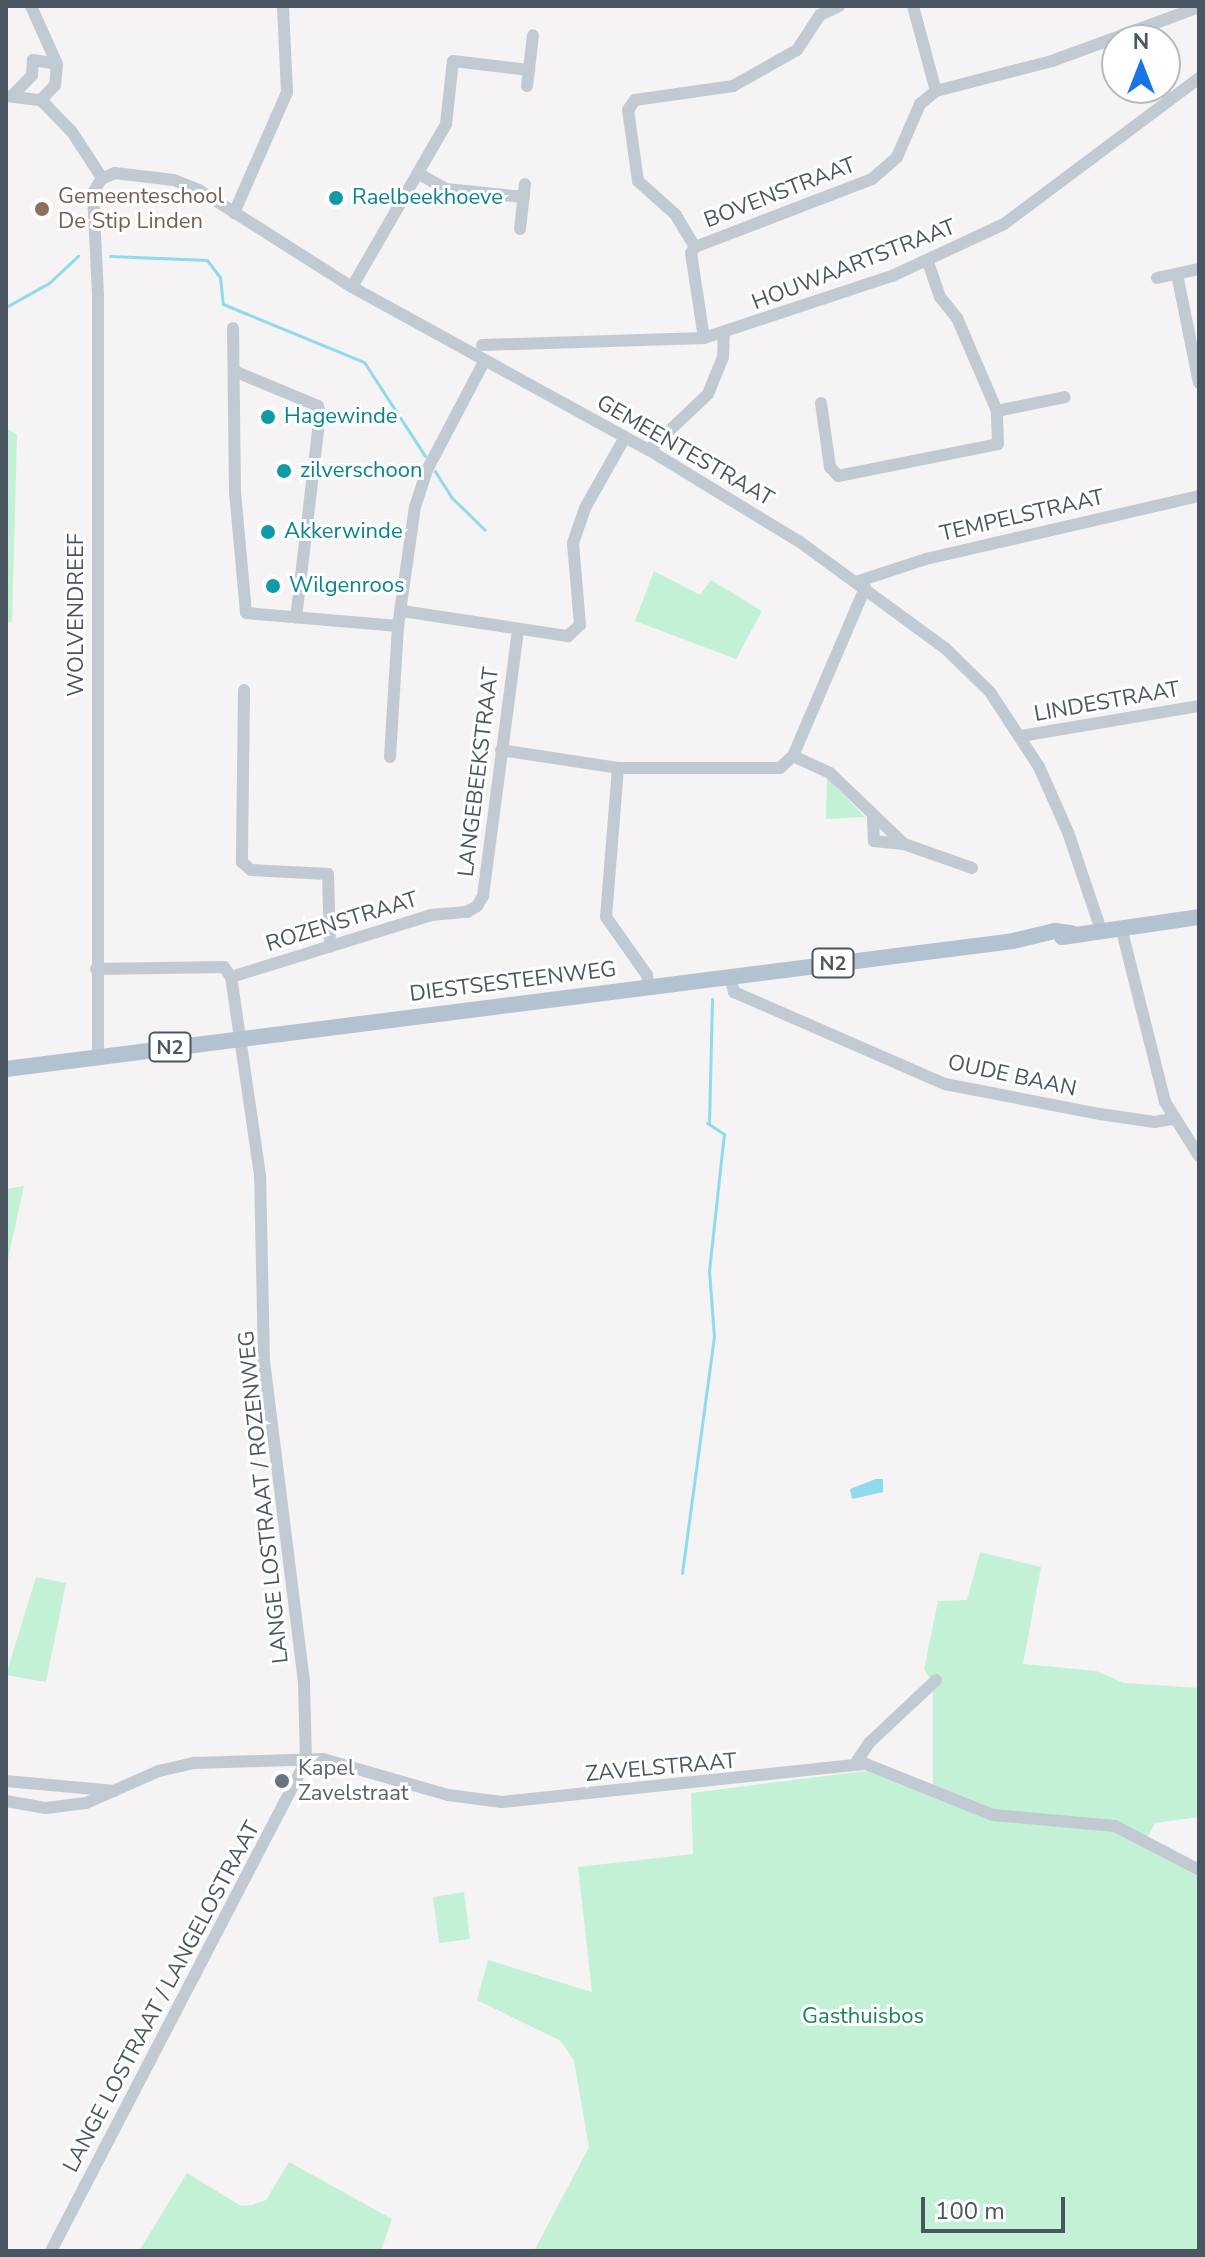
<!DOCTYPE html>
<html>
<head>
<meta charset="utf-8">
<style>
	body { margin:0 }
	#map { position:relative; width:1205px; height:2257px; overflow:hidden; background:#f5f3f3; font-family:"Nunito Sans",sans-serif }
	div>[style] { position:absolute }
	.green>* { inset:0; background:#c3f1d5 }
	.water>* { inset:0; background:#90daee }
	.stream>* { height:3px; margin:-1.5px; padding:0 1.5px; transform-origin:1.5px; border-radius:1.5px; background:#90daee }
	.minor>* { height:12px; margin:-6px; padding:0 6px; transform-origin:6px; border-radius:6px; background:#c1cad2 }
	.major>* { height:16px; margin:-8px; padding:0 8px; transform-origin:8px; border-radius:8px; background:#b3c2d1 }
	.dots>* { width:22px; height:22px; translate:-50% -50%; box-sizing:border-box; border:4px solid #fff; border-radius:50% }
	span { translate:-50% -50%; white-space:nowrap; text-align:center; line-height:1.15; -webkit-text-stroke:6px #fff; paint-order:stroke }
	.shield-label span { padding:2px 6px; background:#fff; border:2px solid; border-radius:6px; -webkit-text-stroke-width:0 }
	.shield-label { font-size:20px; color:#4a5661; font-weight:700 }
	.street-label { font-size:22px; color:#4a5661 }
	.education-label { font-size:22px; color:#785e54 }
	.left { translate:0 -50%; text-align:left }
	.culture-label { font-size:22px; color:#0d838f }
	.worship-label { font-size:22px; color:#5b616d }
	.park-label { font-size:22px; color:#17864f }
	.frame { position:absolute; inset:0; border:8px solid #4a5661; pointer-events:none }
	.north { position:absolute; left:1101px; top:24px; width:80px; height:80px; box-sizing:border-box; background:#fff; border:2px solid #b7bbc0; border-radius:50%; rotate:0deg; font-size:22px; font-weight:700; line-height:32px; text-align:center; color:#4a5661 }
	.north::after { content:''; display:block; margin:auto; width:28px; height:36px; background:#1a73e8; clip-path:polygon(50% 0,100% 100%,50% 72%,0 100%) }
	.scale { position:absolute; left:921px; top:2197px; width:144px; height:36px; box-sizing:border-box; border:4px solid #4a5661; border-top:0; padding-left:10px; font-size:24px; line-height:28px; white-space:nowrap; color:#4a5661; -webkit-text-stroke:6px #fff; paint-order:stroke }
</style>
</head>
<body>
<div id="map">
	<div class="green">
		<div style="clip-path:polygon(6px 428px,17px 435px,12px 622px,6px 622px)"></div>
		<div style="clip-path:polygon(654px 571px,700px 595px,711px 580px,762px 611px,736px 659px,635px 621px)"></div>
		<div style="clip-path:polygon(827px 778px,865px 817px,826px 819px)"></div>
		<div style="clip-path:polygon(24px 1186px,6px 1268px,6px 1189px)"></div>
		<div style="clip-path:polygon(980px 1552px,1041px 1567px,1023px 1664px,1096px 1671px,1124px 1683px,1199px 1688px,1199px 1817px,1155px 1823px,1143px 1847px,1199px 1877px,1199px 2251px,534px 2251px,589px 2147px,574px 2061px,561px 2041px,477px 2000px,488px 1960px,592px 1992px,578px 1867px,693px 1854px,691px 1793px,873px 1770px,933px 1792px,933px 1683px,924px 1669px,938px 1601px,967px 1600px)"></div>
		<div style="clip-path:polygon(36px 1577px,66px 1583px,46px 1682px,6px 1675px)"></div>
		<div style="clip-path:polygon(464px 1892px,470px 1939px,439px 1943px,433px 1897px)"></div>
		<div style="clip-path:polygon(289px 2162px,392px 2219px,381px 2251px,139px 2251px,187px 2173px,241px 2206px,252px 2205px,266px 2200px)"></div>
	</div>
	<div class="water">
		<div style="clip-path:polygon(876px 1479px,883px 1479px,883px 1492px,852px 1499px,850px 1489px)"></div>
	</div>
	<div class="stream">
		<div style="left:110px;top:256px;width:97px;rotate:2.4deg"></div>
		<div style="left:207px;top:260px;width:21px;rotate:53deg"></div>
		<div style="left:220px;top:277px;width:27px;rotate:84deg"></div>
		<div style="left:223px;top:304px;width:152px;rotate:22.4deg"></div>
		<div style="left:364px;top:362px;width:112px;rotate:57deg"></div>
		<div style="left:6px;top:307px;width:49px;rotate:-29.2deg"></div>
		<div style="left:49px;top:283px;width:40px;rotate:-43deg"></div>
		<div style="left:435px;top:471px;width:31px;rotate:58deg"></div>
		<div style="left:451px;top:497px;width:47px;rotate:44.1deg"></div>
		<div style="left:709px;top:1123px;width:124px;rotate:-88.6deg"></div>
		<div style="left:682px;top:1573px;width:238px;rotate:-82.3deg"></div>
		<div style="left:714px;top:1337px;width:66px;rotate:-94.3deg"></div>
		<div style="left:709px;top:1271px;width:138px;rotate:-83.8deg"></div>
		<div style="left:724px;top:1134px;width:20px;rotate:-147deg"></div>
	</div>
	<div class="minor">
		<div style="left:31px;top:6px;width:64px;rotate:65.9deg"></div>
		<div style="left:57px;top:64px;width:21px;rotate:95deg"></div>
		<div style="left:55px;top:85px;width:21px;rotate:133deg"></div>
		<div style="left:913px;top:6px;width:88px;rotate:74.9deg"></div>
		<div style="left:527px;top:86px;width:51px;rotate:-83.3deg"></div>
		<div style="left:6px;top:96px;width:35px;rotate:7deg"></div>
		<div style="left:41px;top:100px;width:45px;rotate:45.9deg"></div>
		<div style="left:72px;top:132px;width:55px;rotate:56.9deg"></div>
		<div style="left:12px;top:96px;width:29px;rotate:-46deg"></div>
		<div style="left:32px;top:75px;width:15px;rotate:-86deg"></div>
		<div style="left:33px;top:60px;width:24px;rotate:9deg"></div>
		<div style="left:419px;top:174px;width:31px;rotate:29deg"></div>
		<div style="left:446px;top:189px;width:78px;rotate:5.9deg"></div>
		<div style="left:234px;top:213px;width:132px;rotate:-66.3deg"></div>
		<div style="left:287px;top:92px;width:86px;rotate:-92.7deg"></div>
		<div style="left:520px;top:229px;width:45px;rotate:-83.7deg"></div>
		<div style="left:695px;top:247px;width:190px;rotate:-21deg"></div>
		<div style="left:872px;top:179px;width:33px;rotate:-41deg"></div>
		<div style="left:897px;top:157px;width:58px;rotate:-66.5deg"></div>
		<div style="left:920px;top:104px;width:21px;rotate:-39deg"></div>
		<div style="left:936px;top:91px;width:120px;rotate:-14.5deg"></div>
		<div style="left:1052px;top:61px;width:157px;rotate:-20.2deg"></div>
		<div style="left:695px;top:247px;width:37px;rotate:-121deg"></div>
		<div style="left:676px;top:215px;width:51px;rotate:-138.2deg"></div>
		<div style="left:638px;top:181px;width:72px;rotate:-98deg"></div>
		<div style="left:628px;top:110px;width:12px;rotate:-55deg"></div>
		<div style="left:635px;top:100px;width:99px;rotate:-8.1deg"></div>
		<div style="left:733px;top:86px;width:73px;rotate:-29.4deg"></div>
		<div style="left:797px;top:50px;width:42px;rotate:-56.7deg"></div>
		<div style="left:820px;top:15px;width:21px;rotate:-25deg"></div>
		<div style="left:695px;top:247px;width:7px;rotate:124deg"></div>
		<div style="left:691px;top:253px;width:86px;rotate:81.3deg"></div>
		<div style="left:1177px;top:274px;width:111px;rotate:78.6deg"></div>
		<div style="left:1157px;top:278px;width:43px;rotate:-12.1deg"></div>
		<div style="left:352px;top:287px;width:188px;rotate:-60deg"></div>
		<div style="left:446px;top:124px;width:63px;rotate:-83.7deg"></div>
		<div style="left:453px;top:61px;width:77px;rotate:6.8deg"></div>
		<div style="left:233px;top:328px;width:164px;rotate:89.3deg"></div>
		<div style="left:235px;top:492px;width:121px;rotate:84.8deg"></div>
		<div style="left:246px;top:613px;width:153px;rotate:4.9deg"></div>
		<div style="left:482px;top:345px;width:222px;rotate:-1.8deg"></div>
		<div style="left:704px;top:338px;width:198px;rotate:-18.3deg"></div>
		<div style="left:892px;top:276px;width:123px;rotate:-24.9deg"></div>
		<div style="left:1004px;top:224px;width:244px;rotate:-36.8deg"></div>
		<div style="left:234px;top:371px;width:91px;rotate:22.6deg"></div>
		<div style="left:318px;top:406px;width:8px;rotate:76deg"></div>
		<div style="left:320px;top:414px;width:205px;rotate:96.7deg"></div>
		<div style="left:821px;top:403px;width:65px;rotate:82deg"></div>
		<div style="left:830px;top:467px;width:12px;rotate:48deg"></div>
		<div style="left:838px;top:476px;width:163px;rotate:-11.3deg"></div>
		<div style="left:998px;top:444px;width:33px;rotate:-92deg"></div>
		<div style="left:997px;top:411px;width:101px;rotate:-113.3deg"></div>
		<div style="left:957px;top:318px;width:27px;rotate:-129deg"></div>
		<div style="left:940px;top:297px;width:37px;rotate:-109deg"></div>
		<div style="left:997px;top:411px;width:69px;rotate:-11.6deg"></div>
		<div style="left:649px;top:450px;width:81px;rotate:-43.5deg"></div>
		<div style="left:708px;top:394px;width:40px;rotate:-68deg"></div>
		<div style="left:723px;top:357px;width:24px;rotate:-88deg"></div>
		<div style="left:856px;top:582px;width:74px;rotate:-18.2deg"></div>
		<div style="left:926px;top:559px;width:280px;rotate:-13deg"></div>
		<div style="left:402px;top:611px;width:168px;rotate:8.6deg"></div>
		<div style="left:568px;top:636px;width:16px;rotate:-43deg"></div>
		<div style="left:580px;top:625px;width:82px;rotate:-94.9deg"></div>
		<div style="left:573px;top:543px;width:37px;rotate:-71deg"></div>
		<div style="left:585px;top:508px;width:81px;rotate:-60.6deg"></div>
		<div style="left:244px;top:690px;width:172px;rotate:90.7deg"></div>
		<div style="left:242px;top:862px;width:12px;rotate:42deg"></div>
		<div style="left:251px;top:870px;width:77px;rotate:3deg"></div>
		<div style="left:328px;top:874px;width:73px;rotate:88.4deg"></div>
		<div style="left:1021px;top:736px;width:181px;rotate:-9.6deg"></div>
		<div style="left:501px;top:750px;width:118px;rotate:8.7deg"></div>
		<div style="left:618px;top:768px;width:162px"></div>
		<div style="left:780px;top:768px;width:18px;rotate:-43deg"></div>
		<div style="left:793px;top:756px;width:183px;rotate:-66.8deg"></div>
		<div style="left:793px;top:756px;width:41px;rotate:24.7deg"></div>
		<div style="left:830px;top:773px;width:103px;rotate:43.8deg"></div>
		<div style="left:904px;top:844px;width:72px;rotate:19.4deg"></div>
		<div style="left:390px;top:757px;width:131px;rotate:-86.5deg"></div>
		<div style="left:398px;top:626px;width:120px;rotate:-81.9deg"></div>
		<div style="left:415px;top:507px;width:39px;rotate:-72deg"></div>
		<div style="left:427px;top:470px;width:124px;rotate:-62.2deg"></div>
		<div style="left:618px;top:768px;width:149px;rotate:94.6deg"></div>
		<div style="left:606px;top:917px;width:71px;rotate:54.7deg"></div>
		<div style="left:647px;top:975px;width:12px;rotate:81deg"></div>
		<div style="left:873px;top:816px;width:25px;rotate:88deg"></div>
		<div style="left:874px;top:841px;width:30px;rotate:6deg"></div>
		<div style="left:1121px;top:927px;width:180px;rotate:75.9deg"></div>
		<div style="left:1165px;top:1102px;width:64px;rotate:57.8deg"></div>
		<div style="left:96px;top:969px;width:128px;rotate:-0.9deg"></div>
		<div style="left:224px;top:967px;width:12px;rotate:55deg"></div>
		<div style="left:231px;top:977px;width:209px;rotate:-17.2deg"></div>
		<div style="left:431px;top:915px;width:36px;rotate:-5deg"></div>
		<div style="left:467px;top:912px;width:12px;rotate:-31deg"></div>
		<div style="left:477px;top:906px;width:12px;rotate:-59deg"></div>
		<div style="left:483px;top:896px;width:267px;rotate:-82.5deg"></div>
		<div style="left:730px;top:977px;width:16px;rotate:75deg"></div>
		<div style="left:734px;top:992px;width:230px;rotate:23.6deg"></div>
		<div style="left:945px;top:1084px;width:158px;rotate:11deg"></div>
		<div style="left:1100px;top:1114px;width:55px;rotate:8.4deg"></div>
		<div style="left:1154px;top:1122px;width:19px;rotate:-9deg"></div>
		<div style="left:98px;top:1056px;width:761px;rotate:-90deg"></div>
		<div style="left:98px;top:295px;width:102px;rotate:-92.8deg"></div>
		<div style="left:93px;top:193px;width:16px;rotate:-60deg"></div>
		<div style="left:101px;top:179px;width:15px;rotate:-23deg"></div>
		<div style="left:115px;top:173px;width:59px;rotate:6.8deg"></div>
		<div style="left:174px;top:180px;width:27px;rotate:22deg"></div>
		<div style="left:199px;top:190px;width:181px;rotate:32.4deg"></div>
		<div style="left:352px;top:287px;width:339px;rotate:28.8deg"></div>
		<div style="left:649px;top:450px;width:177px;rotate:31.4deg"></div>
		<div style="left:800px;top:542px;width:180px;rotate:36.2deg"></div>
		<div style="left:945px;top:648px;width:63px;rotate:44.4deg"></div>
		<div style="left:990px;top:692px;width:90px;rotate:56.8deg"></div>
		<div style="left:1039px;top:767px;width:71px;rotate:66deg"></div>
		<div style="left:1068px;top:832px;width:103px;rotate:71.4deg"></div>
		<div style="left:855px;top:1764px;width:25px;rotate:-56deg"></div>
		<div style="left:869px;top:1743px;width:92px;rotate:-43.2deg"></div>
		<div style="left:6px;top:1781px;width:109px;rotate:5.2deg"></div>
		<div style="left:6px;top:1801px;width:41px;rotate:9.9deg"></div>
		<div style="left:46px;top:1808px;width:40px;rotate:-7.1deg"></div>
		<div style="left:86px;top:1803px;width:80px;rotate:-23.7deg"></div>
		<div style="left:159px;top:1771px;width:37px;rotate:-13deg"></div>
		<div style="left:195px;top:1763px;width:128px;rotate:-1.8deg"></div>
		<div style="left:323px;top:1759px;width:130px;rotate:16.1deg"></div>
		<div style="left:448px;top:1795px;width:54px;rotate:7.4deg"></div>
		<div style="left:502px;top:1802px;width:366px;rotate:-6deg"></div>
		<div style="left:866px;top:1764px;width:137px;rotate:21.9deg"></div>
		<div style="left:993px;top:1815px;width:122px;rotate:5.2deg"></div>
		<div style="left:1115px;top:1826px;width:95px;rotate:27.6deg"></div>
		<div style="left:51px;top:2251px;width:552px;rotate:-62.51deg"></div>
		<div style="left:306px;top:1761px;width:79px;rotate:-91.5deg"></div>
		<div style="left:304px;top:1682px;width:322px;rotate:-97.1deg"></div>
		<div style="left:264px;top:1362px;width:187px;rotate:-91.2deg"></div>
		<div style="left:260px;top:1175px;width:200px;rotate:-98.3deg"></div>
	</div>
	<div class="major">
		<div style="left:1062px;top:937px;width:138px;rotate:-8.3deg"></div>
		<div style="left:6px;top:1069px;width:1015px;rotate:-7.24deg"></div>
		<div style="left:1013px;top:941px;width:43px;rotate:-13.4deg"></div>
		<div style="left:1055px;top:931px;width:17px;rotate:7deg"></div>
	</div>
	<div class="dots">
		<div style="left:336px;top:198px;background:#0f9aa8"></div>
		<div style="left:42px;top:209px;background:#8d6e63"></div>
		<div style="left:268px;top:417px;background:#0f9aa8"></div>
		<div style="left:284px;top:471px;background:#0f9aa8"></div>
		<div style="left:268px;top:532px;background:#0f9aa8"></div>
		<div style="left:273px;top:586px;background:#0f9aa8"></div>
		<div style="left:282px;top:1781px;background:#6b7280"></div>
	</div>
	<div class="shield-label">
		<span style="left:833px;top:963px">N2</span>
		<span style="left:170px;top:1047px">N2</span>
	</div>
	<div class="street-label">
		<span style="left:780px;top:193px;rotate:-21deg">BOVENSTRAAT</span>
		<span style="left:854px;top:265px;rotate:-21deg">HOUWAARTSTRAAT</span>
		<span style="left:685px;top:451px;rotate:30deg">GEMEENTESTRAAT</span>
		<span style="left:1022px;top:516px;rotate:-13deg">TEMPELSTRAAT</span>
		<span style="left:77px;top:615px;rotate:-90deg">WOLVENDREEF</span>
		<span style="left:1107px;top:702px;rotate:-10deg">LINDESTRAAT</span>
		<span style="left:479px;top:772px;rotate:-83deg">LANGEBEEKSTRAAT</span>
		<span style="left:342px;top:922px;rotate:-17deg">ROZENSTRAAT</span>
		<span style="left:513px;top:982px;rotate:-7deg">DIESTSESTEENWEG</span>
		<span style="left:1012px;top:1076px;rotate:12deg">OUDE BAAN</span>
		<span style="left:264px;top:1497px;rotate:-96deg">LANGE LOSTRAAT / ROZENWEG</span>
		<span style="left:661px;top:1768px;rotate:-5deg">ZAVELSTRAAT</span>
		<span style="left:162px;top:1997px;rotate:-62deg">LANGE LOSTRAAT / LANGELOSTRAAT</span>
	</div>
	<div class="education-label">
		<span class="left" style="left:58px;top:209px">Gemeenteschool<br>De Stip Linden</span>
	</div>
	<div class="culture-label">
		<span class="left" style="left:352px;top:198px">Raelbeekhoeve</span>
		<span class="left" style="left:284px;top:417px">Hagewinde</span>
		<span class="left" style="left:300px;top:471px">zilverschoon</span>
		<span class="left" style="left:284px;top:532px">Akkerwinde</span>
		<span class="left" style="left:289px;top:586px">Wilgenroos</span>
	</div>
	<div class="worship-label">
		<span class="left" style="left:298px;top:1781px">Kapel<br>Zavelstraat</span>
	</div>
	<div class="park-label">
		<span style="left:863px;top:2017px">Gasthuisbos</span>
	</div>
	<div class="frame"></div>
	<div class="north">N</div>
	<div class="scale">100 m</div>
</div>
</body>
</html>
